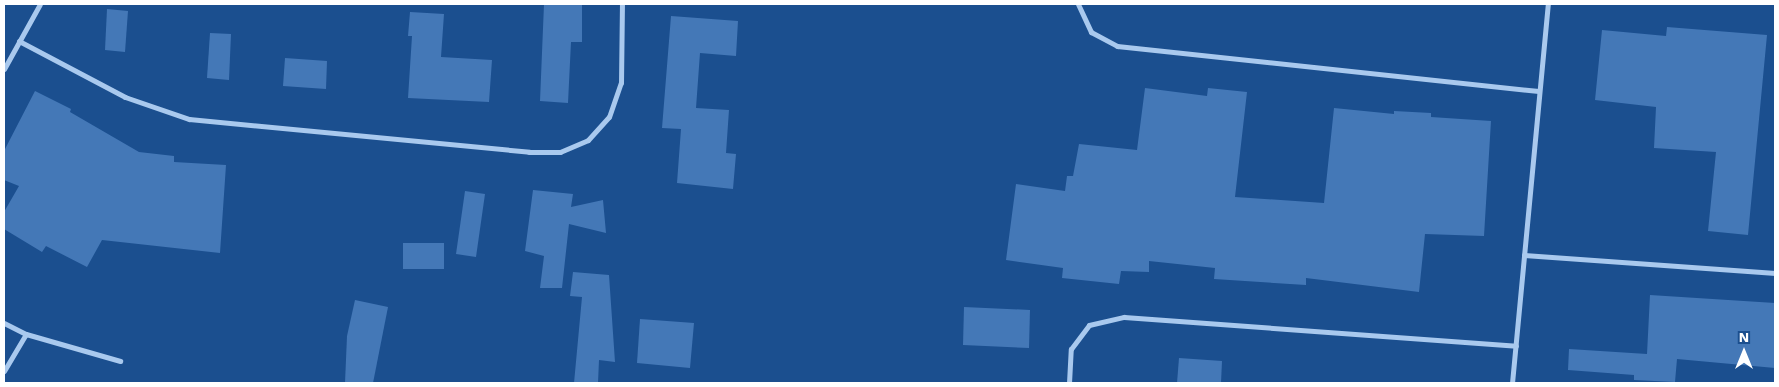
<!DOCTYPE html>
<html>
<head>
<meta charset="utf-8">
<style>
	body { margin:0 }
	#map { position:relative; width:1779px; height:387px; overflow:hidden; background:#1b4f8f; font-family:"Work Sans",sans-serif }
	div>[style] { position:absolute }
	.building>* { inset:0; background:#4478b7 }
	.street>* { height:5px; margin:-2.5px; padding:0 2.5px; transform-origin:2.5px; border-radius:2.5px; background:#a9c9ee }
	span { translate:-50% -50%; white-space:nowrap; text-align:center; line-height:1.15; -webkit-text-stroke:5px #1b4f8f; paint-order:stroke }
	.frame { position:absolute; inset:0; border:5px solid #fff; pointer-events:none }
	.north { position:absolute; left:1719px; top:327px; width:50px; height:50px; -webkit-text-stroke:4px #1b4f8f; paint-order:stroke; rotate:0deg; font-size:14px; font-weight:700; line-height:20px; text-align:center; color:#fff }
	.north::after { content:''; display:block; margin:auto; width:18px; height:22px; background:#fff; clip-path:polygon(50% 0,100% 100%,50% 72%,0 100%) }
</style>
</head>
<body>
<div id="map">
	<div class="building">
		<div style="clip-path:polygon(544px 4px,582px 4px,582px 42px,571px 42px,568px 103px,540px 101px)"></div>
		<div style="clip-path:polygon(107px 9px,128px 11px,125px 52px,105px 50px)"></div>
		<div style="clip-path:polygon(410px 12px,444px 14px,441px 57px,492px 60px,489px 102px,408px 98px,412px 36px,408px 36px)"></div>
		<div style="clip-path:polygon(671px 16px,738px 21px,736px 56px,700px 53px,696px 108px,729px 110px,726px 153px,736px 154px,733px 189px,677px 183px,681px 129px,662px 128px)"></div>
		<div style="clip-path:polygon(1667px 27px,1767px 35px,1748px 235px,1708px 231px,1716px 152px,1654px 148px,1656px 107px,1595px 100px,1602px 30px,1666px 36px)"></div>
		<div style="clip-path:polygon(210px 33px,231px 34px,229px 80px,207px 78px)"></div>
		<div style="clip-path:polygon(285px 58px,327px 61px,326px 89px,283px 86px)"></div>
		<div style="clip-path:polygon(1145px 88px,1207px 96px,1208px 88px,1247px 92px,1235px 197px,1324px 203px,1334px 108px,1394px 114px,1394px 111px,1431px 113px,1431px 117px,1491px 121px,1484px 236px,1425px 234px,1419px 292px,1306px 278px,1306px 285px,1214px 279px,1215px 268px,1149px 261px,1149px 272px,1121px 271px,1119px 284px,1062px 278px,1063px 268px,1006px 260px,1016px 184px,1065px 191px,1067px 176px,1073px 176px,1079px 144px,1137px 150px)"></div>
		<div style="clip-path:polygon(35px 91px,71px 109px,70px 112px,139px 152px,174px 156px,174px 162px,226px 165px,220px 253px,102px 240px,87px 267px,46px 246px,42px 252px,4px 229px,4px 212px,19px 186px,4px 180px,4px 151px)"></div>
		<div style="clip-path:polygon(533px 190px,573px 194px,571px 207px,603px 200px,606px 233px,569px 224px,562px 288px,540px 288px,544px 256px,525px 251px)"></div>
		<div style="clip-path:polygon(465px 191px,485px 194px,476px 257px,456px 254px)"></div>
		<div style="clip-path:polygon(403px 243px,444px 243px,444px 269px,403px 269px)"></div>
		<div style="clip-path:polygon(573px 272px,609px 275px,615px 362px,599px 360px,598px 383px,574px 383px,582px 297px,570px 296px)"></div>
		<div style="clip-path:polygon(1650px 295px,1775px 303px,1775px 368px,1677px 359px,1675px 382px,1634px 380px,1634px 375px,1568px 370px,1569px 349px,1647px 354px)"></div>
		<div style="clip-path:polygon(355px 300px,388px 307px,373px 383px,345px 383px,347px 336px)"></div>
		<div style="clip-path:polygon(964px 307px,1030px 310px,1029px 348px,963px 345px)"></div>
		<div style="clip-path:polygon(640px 319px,694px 323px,690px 368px,637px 363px)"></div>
		<div style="clip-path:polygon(1179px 358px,1222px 361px,1221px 383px,1177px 383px)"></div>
	</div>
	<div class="street">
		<div style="left:1078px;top:4px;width:31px;rotate:65deg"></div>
		<div style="left:1091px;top:32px;width:30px;rotate:28deg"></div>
		<div style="left:1117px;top:46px;width:424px;rotate:6.1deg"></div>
		<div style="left:19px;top:41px;width:120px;rotate:27.8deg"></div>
		<div style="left:125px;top:97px;width:68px;rotate:19deg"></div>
		<div style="left:189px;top:119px;width:342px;rotate:5.5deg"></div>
		<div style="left:529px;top:152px;width:31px"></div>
		<div style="left:560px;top:152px;width:30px;rotate:-23deg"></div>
		<div style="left:588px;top:140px;width:31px;rotate:-48deg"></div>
		<div style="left:609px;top:117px;width:36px;rotate:-71deg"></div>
		<div style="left:621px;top:83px;width:79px;rotate:-89.3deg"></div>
		<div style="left:4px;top:69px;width:74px;rotate:-61deg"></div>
		<div style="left:1524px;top:255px;width:252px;rotate:4.1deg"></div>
		<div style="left:4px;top:323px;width:25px;rotate:27deg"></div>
		<div style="left:26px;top:334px;width:98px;rotate:16deg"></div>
		<div style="left:4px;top:371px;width:43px;rotate:-59.3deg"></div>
		<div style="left:1069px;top:383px;width:34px;rotate:-87deg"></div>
		<div style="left:1071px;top:349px;width:30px;rotate:-53deg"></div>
		<div style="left:1089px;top:325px;width:36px;rotate:-13deg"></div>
		<div style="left:1124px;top:317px;width:393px;rotate:4.2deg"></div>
		<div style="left:1512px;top:383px;width:381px;rotate:-84.6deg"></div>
	</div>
	<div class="frame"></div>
	<div class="north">N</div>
</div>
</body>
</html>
